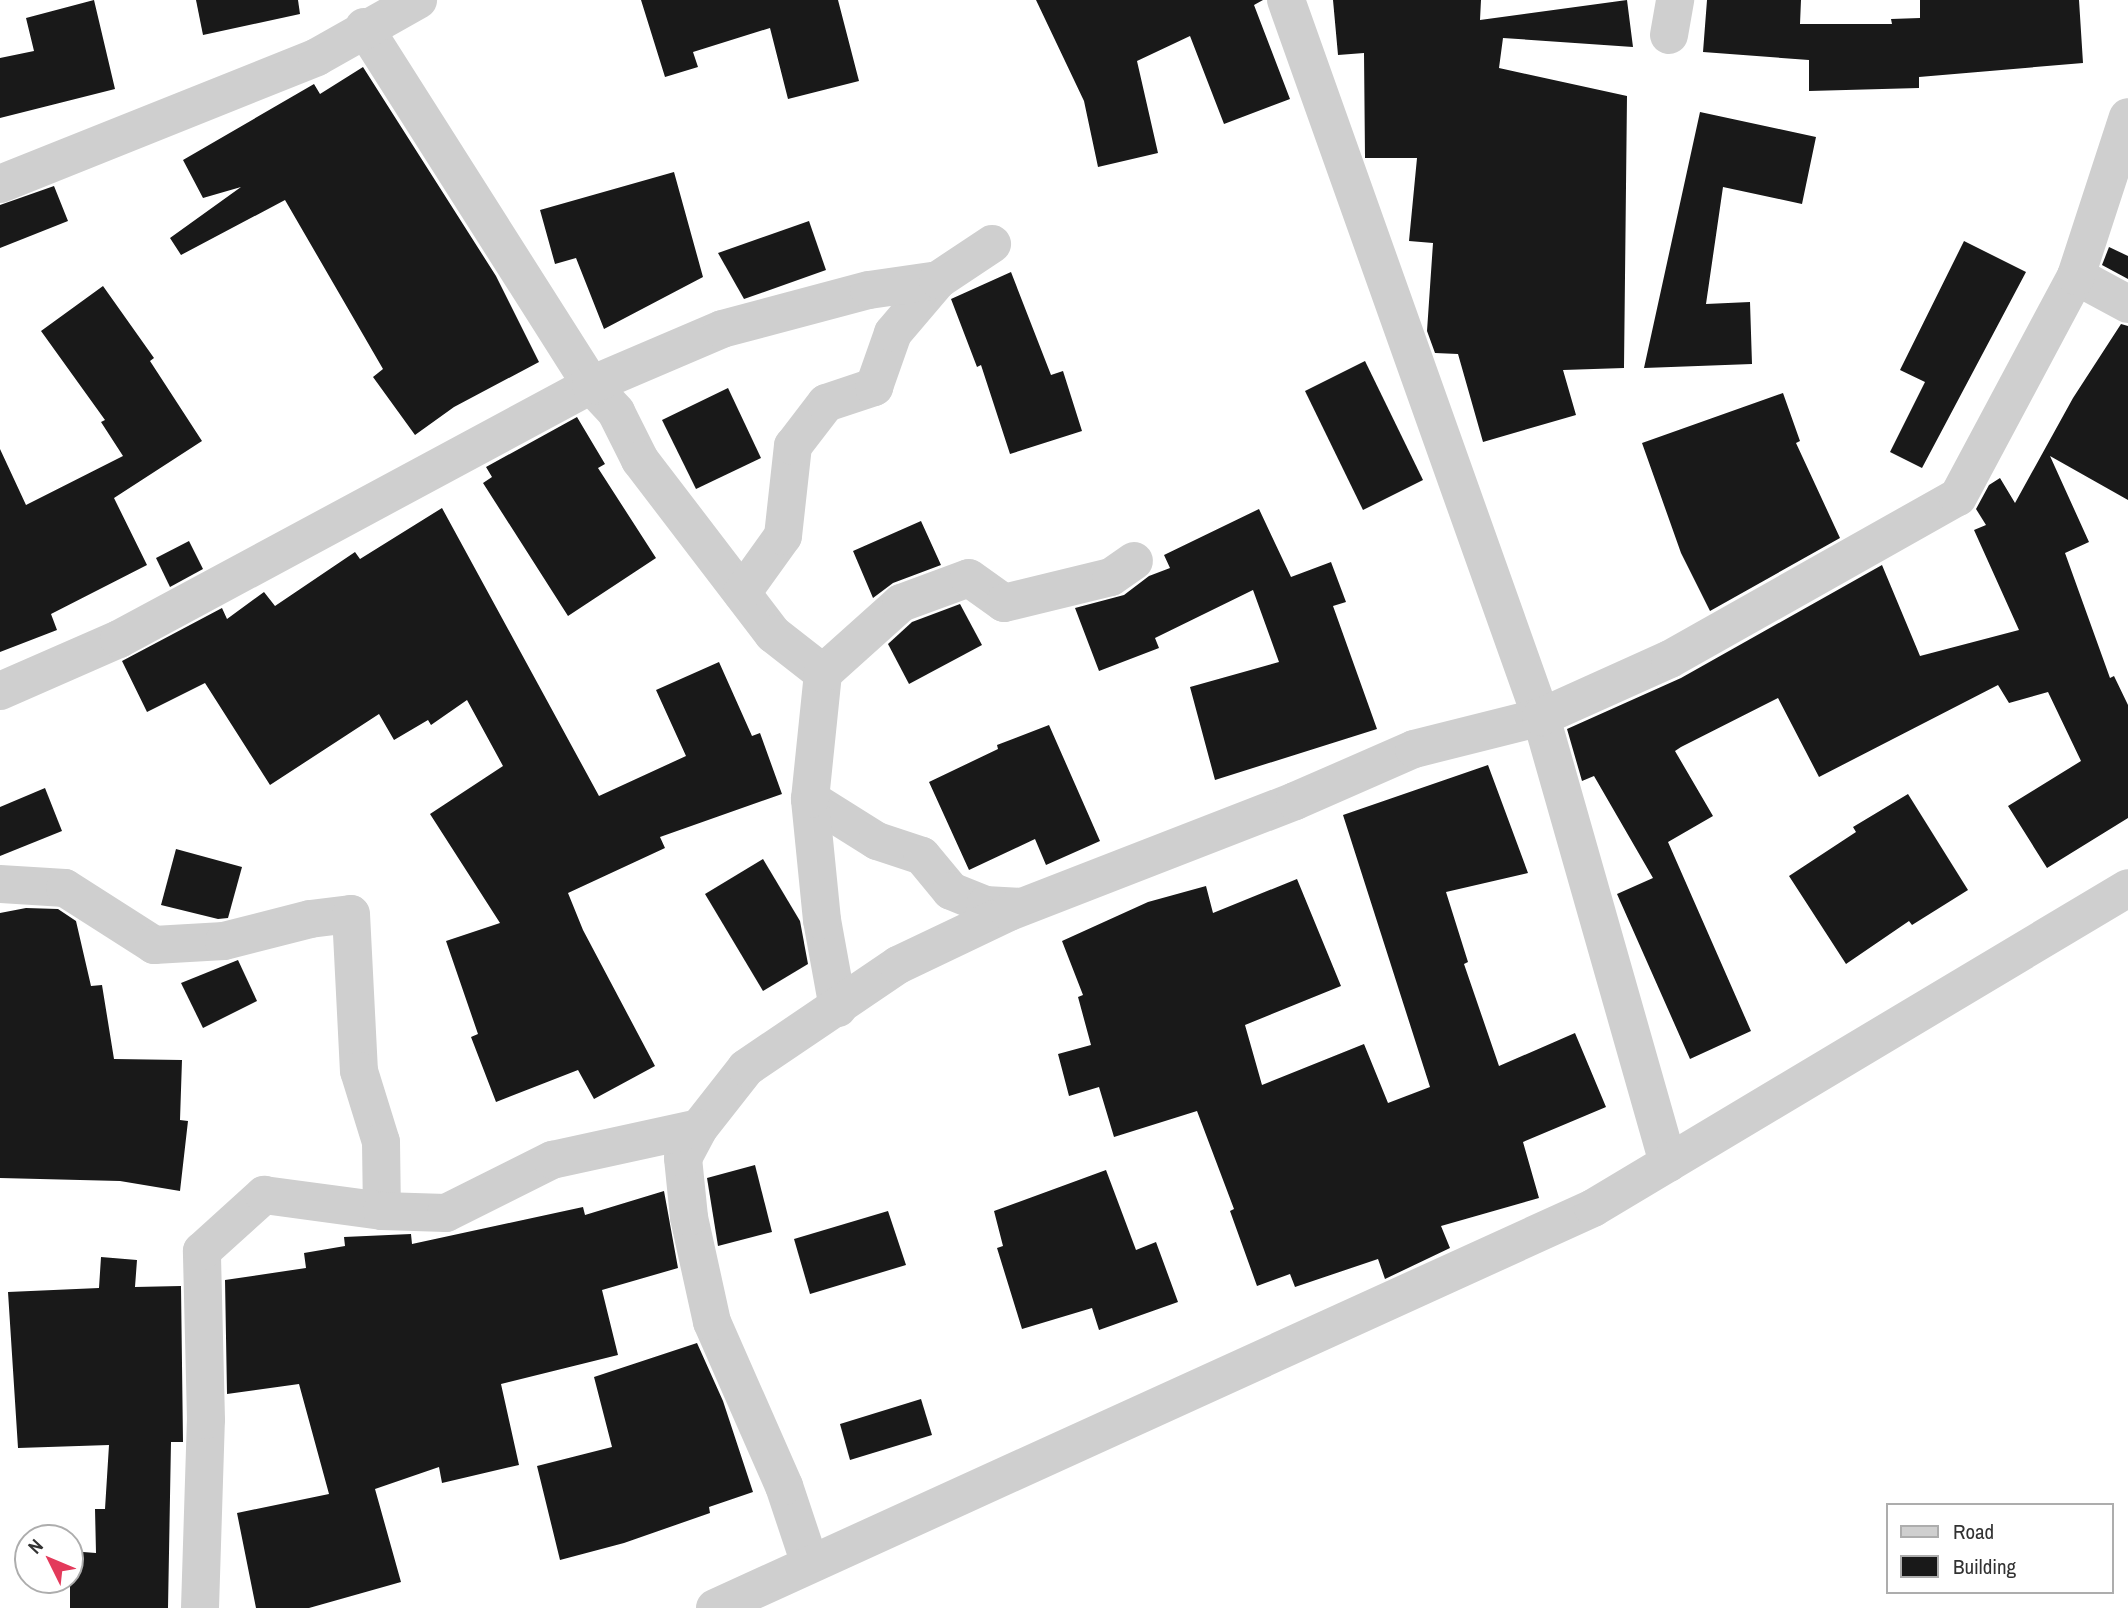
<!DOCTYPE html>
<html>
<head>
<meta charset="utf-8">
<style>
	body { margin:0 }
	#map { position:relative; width:2128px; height:1608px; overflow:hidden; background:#fff; font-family:"Archivo Narrow",sans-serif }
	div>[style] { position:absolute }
	.building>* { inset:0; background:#191919 }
	.minor>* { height:38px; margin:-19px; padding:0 19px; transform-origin:19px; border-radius:19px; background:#cfcfcf }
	span { translate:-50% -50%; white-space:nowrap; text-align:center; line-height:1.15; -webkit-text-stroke:7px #fff; paint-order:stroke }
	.legend { position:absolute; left:1886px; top:1503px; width:228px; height:91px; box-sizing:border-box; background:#fff; border:2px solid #adadad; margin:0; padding:9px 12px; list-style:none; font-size:21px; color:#323232 }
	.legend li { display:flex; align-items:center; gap:14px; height:35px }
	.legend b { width:35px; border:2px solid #adadad }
	.north { position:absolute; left:14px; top:1524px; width:70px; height:70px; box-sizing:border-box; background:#fff; border:2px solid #adadad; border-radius:50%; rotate:313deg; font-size:19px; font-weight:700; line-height:28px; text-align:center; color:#323232 }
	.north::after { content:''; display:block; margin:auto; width:24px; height:32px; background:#e33a5b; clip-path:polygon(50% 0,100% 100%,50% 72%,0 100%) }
</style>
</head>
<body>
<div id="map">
	<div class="building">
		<div style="clip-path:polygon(94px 0,115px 89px,0 118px,0 58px,34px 51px,26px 18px)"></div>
		<div style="clip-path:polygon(196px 0,298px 0,300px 14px,203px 35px)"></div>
		<div style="clip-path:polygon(641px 0,838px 0,859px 81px,788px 99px,770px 28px,693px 52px,698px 67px,665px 77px)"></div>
		<div style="clip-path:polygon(1036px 0,1263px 0,1254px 5px,1290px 99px,1224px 124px,1190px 36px,1137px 61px,1158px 153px,1098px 167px,1084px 101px)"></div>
		<div style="clip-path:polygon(1333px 0,1481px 0,1480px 20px,1627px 0,1633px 47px,1503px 38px,1499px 68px,1627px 96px,1624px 368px,1563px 370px,1576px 415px,1483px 442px,1458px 354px,1435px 353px,1427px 331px,1433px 243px,1409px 241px,1417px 158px,1365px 158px,1364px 53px,1338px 55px)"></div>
		<div style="clip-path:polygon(1707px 0,1801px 0,1800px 24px,1892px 24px,1891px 19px,1920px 18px,1920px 0,2079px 0,2083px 63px,1919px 77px,1919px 88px,1809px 91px,1809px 60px,1703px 52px)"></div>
		<div style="clip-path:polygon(363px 67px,496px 276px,539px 362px,454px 407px,415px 435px,373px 377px,383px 369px,285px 200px,181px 255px,170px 238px,241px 187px,203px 198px,183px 160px,314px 84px,320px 94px)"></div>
		<div style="clip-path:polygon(1700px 112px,1816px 137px,1802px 204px,1723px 187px,1706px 304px,1750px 302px,1752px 364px,1644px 368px)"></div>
		<div style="clip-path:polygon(674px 172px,703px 277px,604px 329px,576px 258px,555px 264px,540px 210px)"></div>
		<div style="clip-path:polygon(54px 186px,68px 221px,0 248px,0 205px)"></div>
		<div style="clip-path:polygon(809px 221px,826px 270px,744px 299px,718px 253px)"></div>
		<div style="clip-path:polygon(1964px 241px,2026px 272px,1922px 468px,1890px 452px,1925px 382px,1900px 370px)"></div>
		<div style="clip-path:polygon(2109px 247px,2128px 256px,2128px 279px,2102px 265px)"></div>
		<div style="clip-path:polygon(1011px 272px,1051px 375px,1063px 371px,1082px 431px,1010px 454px,981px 365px,977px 367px,951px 299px)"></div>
		<div style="clip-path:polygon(103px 286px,154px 358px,150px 361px,202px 441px,114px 498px,147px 565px,51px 614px,57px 630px,0 652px,0 449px,26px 505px,123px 456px,101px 422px,105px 420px,41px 331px)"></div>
		<div style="clip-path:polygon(2121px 324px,2128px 326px,2128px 500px,2050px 456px,2089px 542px,2065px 553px,2110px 678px,2114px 676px,2128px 705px,2128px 818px,2047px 868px,2008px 806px,2081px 761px,2048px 692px,2009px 703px,1998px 685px,1819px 777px,1778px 698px,1681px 747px,1675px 751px,1713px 816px,1668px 842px,1751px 1031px,1690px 1059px,1617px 894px,1653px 878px,1594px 776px,1582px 781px,1567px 729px,1681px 678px,1882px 565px,1920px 656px,2019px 630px,1974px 530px,1986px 525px,1976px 509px,1989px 485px,2000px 478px,2015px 503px,2073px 398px)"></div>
		<div style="clip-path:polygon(1365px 361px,1423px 480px,1363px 510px,1305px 391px)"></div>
		<div style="clip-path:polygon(728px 388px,761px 458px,696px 489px,662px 420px)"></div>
		<div style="clip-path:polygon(1783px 393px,1800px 441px,1796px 443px,1840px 538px,1710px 611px,1681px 553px,1642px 443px)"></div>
		<div style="clip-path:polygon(577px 417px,605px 464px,598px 468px,656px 558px,568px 616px,483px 483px,492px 477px,486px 467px)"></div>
		<div style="clip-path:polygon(442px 508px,599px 796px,686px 756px,656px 690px,719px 662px,752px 736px,760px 733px,782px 794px,660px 837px,665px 848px,568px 893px,583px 930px,655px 1066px,594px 1099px,578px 1070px,496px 1102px,471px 1037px,478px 1034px,446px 941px,500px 923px,430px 814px,503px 766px,467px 700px,431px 725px,428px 720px,394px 740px,379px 714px,270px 785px,205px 683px,147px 712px,122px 661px,222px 608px,227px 619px,264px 592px,275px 606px,355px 552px,360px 559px)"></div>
		<div style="clip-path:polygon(1259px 509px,1291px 577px,1331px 562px,1346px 602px,1333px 606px,1377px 729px,1215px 780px,1190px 687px,1279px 662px,1253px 590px,1155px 638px,1159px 648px,1099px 671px,1075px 608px,1124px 595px,1149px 576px,1170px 568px,1164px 555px)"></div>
		<div style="clip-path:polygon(921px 521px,941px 565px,893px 583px,873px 598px,853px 551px)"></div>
		<div style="clip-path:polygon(189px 541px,203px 569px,170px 587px,156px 558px)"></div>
		<div style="clip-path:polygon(960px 604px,982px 645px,909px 684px,888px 644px,912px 622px)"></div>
		<div style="clip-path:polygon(1049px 725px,1100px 841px,1046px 865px,1035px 839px,969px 870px,929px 782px,998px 749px,997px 745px)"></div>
		<div style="clip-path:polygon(1488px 765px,1528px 873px,1446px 892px,1468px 962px,1464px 964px,1499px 1066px,1575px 1033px,1606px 1107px,1523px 1142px,1539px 1198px,1441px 1226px,1450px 1248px,1385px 1279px,1378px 1259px,1295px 1287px,1290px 1274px,1257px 1286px,1230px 1211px,1234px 1209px,1197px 1111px,1114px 1137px,1099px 1087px,1069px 1096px,1058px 1054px,1091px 1045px,1078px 997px,1083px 995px,1062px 941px,1148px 902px,1206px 886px,1213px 913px,1297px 879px,1341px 986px,1245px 1025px,1262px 1085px,1364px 1044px,1388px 1103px,1430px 1087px,1343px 815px)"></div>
		<div style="clip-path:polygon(45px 788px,62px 831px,0 856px,0 807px)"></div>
		<div style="clip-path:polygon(1908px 794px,1968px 890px,1912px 925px,1909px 921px,1846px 964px,1789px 876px,1856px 832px,1853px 827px)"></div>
		<div style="clip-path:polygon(176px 849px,242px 867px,228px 918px,218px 919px,161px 905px)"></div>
		<div style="clip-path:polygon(763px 859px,800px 921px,808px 964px,763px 991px,705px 894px)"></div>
		<div style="clip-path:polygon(26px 908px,58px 909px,76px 921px,91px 986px,102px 985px,114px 1059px,182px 1060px,180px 1120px,188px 1121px,180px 1191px,120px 1181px,0 1178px,0 913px)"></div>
		<div style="clip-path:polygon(238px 960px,257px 1001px,203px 1028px,181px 983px)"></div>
		<div style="clip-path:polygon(755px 1165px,772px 1232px,718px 1246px,707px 1178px)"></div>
		<div style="clip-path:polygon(1106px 1170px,1136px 1250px,1156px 1242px,1178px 1302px,1099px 1330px,1092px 1308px,1022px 1329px,997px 1248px,1003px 1246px,994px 1211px)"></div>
		<div style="clip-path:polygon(664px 1191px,678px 1268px,602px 1290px,618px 1355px,501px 1384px,519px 1465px,442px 1483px,439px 1467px,375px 1489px,401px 1582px,309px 1608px,256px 1608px,237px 1513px,329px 1494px,299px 1384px,227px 1394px,225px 1280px,306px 1268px,304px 1253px,345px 1246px,344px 1237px,411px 1234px,412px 1244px,583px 1207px,585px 1215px)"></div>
		<div style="clip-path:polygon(888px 1211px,906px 1265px,810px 1294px,794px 1239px)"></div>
		<div style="clip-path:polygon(101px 1257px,137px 1260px,135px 1287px,181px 1286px,183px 1442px,171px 1442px,168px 1608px,70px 1608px,70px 1551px,96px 1553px,95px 1509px,105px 1509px,109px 1445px,18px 1448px,8px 1292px,99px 1288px)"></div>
		<div style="clip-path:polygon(697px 1343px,723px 1401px,753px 1492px,709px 1507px,710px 1513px,624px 1543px,560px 1560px,537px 1466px,612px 1447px,594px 1377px)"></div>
		<div style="clip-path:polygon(921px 1399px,932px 1435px,850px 1460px,840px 1424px)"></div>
	</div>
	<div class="minor">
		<div style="left:1286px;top:0;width:761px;rotate:70.42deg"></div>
		<div style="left:1541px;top:717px;width:464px;rotate:74.1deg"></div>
		<div style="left:364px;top:27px;width:424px;rotate:57.6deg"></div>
		<div style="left:591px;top:385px;width:37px;rotate:47deg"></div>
		<div style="left:616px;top:412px;width:54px;rotate:63.4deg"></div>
		<div style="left:640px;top:460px;width:219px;rotate:52.6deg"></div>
		<div style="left:773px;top:634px;width:63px;rotate:38deg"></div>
		<div style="left:1669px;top:35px;width:36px;rotate:-80deg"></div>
		<div style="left:0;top:184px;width:341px;rotate:-21.8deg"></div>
		<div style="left:317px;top:57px;width:116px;rotate:-29.4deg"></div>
		<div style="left:2076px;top:276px;width:59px;rotate:28.3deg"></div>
		<div style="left:742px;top:593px;width:70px;rotate:-54.3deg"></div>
		<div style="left:783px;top:536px;width:91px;rotate:-83.7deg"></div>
		<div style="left:793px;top:446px;width:54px;rotate:-52.5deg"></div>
		<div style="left:826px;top:403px;width:51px;rotate:-18.4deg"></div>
		<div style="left:874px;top:387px;width:57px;rotate:-70.6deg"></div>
		<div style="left:893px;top:333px;width:70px;rotate:-49.7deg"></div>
		<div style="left:0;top:691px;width:130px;rotate:-23.6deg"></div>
		<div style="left:119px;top:639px;width:536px;rotate:-28.29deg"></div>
		<div style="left:591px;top:385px;width:142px;rotate:-23.1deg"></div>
		<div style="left:722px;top:329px;width:152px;rotate:-14.9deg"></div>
		<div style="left:869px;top:290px;width:70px;rotate:-8.2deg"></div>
		<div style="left:938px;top:280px;width:65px;rotate:-33.7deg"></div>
		<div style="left:810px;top:799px;width:79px;rotate:32.1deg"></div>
		<div style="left:877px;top:841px;width:47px;rotate:18.4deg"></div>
		<div style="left:922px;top:856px;width:45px;rotate:50.4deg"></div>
		<div style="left:951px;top:891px;width:37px;rotate:22deg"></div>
		<div style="left:985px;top:905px;width:36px;rotate:3deg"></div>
		<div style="left:0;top:884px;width:65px;rotate:3.5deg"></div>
		<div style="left:65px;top:888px;width:106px;rotate:32.6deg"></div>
		<div style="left:154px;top:945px;width:70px;rotate:-3.3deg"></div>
		<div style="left:224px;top:941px;width:89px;rotate:-14.3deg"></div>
		<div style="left:310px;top:919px;width:41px;rotate:-7deg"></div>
		<div style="left:351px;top:914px;width:157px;rotate:87.1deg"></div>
		<div style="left:359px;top:1071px;width:74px;rotate:72.8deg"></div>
		<div style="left:381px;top:1142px;width:69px;rotate:89.2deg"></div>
		<div style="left:838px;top:1008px;width:89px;rotate:-100.3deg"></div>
		<div style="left:822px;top:920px;width:122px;rotate:-95.7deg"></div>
		<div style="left:810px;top:799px;width:127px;rotate:-84.1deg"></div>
		<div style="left:823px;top:673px;width:105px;rotate:-41.9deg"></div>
		<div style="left:901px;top:603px;width:72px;rotate:-20.2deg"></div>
		<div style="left:969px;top:578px;width:43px;rotate:35.5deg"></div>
		<div style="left:1004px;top:603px;width:110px;rotate:-13.7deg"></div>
		<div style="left:1111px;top:577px;width:28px;rotate:-35deg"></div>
		<div style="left:810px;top:1564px;width:82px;rotate:-108.4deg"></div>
		<div style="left:784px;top:1486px;width:179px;rotate:-113.7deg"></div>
		<div style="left:712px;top:1322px;width:107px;rotate:-102.4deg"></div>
		<div style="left:689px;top:1217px;width:59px;rotate:-95.8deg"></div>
		<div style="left:683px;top:1158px;width:34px;rotate:-62deg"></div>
		<div style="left:699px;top:1128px;width:76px;rotate:-51.9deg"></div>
		<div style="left:746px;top:1068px;width:184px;rotate:-34.1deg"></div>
		<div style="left:898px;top:965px;width:123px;rotate:-25.5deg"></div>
		<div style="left:1009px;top:912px;width:307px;rotate:-21.2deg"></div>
		<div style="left:1295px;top:801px;width:130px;rotate:-23.6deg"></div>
		<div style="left:1414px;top:749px;width:131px;rotate:-14.1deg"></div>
		<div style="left:1541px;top:717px;width:141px;rotate:-24.2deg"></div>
		<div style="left:1670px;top:659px;width:330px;rotate:-29.4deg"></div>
		<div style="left:1958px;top:497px;width:251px;rotate:-61.9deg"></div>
		<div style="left:2076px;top:276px;width:167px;rotate:-71.9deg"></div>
		<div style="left:200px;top:1608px;width:188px;rotate:-88.2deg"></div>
		<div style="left:206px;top:1420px;width:169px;rotate:-91.4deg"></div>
		<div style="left:202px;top:1251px;width:84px;rotate:-42.1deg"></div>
		<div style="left:264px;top:1195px;width:119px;rotate:7.7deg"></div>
		<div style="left:382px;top:1211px;width:64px;rotate:1.8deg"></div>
		<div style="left:446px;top:1213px;width:119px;rotate:-26.6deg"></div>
		<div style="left:552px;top:1160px;width:150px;rotate:-12.3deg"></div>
		<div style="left:715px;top:1608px;width:965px;rotate:-24.49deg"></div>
		<div style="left:1593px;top:1208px;width:623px;rotate:-30.88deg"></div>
	</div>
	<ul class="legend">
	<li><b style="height:9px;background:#cfcfcf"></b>Road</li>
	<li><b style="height:19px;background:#191919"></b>Building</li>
	</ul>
	<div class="north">N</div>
</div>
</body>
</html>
